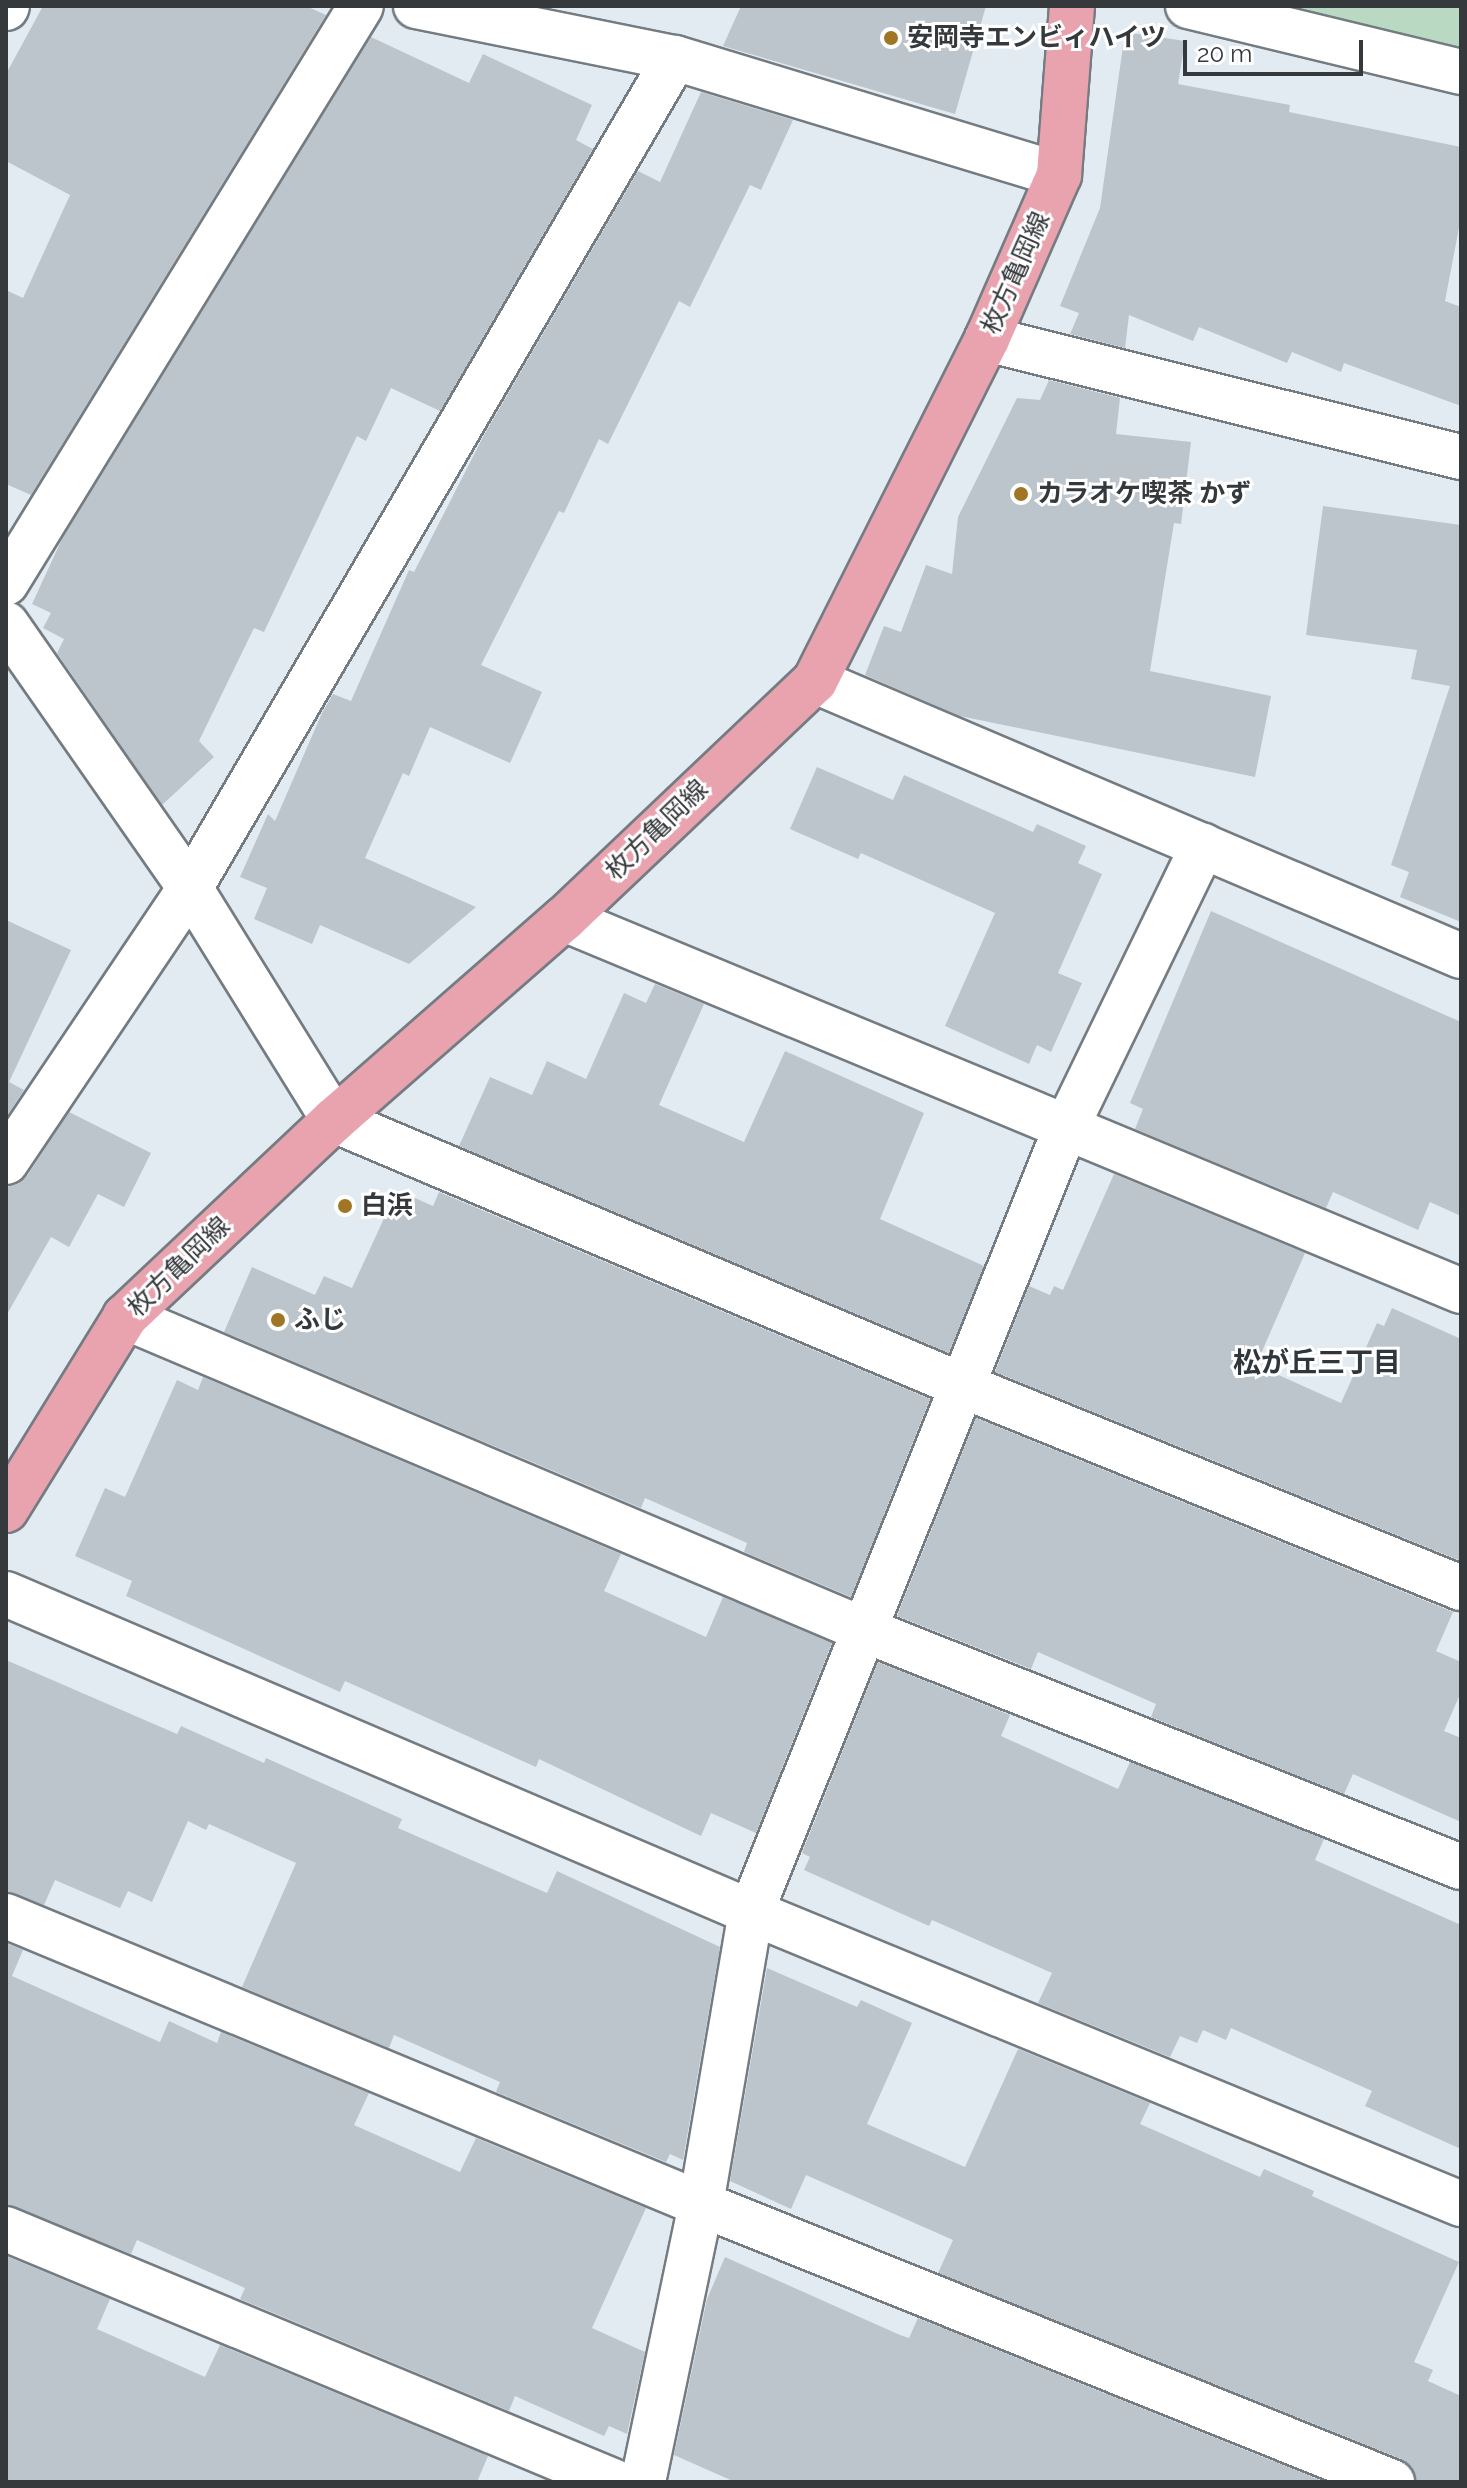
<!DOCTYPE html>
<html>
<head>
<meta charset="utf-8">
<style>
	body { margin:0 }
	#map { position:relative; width:1467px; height:2488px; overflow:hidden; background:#e3ebf2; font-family:Raleway,"Noto Sans JP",sans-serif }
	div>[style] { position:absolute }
	.green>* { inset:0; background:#b9d9c3 }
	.building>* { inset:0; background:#bdc5cc }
	.roads { filter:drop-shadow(2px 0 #747c82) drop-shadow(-2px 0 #747c82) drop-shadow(0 2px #747c82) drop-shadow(0 -2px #747c82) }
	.street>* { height:44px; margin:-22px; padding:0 22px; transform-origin:22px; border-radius:22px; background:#fff }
	.primary>* { height:44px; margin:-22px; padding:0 22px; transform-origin:22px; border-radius:22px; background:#e9a3af }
	.dots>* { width:22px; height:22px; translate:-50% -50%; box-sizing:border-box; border:4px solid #fff; border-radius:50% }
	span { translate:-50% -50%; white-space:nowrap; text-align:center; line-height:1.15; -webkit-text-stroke:6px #fff; paint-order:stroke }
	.poi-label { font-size:26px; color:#36393c; font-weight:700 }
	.left { translate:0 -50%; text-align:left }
	.street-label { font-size:26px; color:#36393c }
	.neighbourhood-label { font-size:28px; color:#30373c; font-weight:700 }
	.frame { position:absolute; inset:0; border:8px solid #36393c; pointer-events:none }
	.scale { position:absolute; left:1183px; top:40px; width:180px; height:36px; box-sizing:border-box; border:4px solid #36393c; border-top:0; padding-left:10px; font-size:24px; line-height:28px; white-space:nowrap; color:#36393c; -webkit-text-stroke:6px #fff; paint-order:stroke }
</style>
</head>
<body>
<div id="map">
	<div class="green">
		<div style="clip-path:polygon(1279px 6px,1461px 6px,1461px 52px)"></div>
	</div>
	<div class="building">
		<div style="clip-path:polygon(43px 6px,306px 6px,326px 15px,31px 495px,6px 484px,6px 290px,23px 298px,70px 195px,6px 161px,6px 74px)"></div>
		<div style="clip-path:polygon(741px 6px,986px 6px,955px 114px,723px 46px)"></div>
		<div style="clip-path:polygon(1125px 32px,1185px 41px,1178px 84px,1290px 105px,1289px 112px,1461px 147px,1461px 217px,1445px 301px,1461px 307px,1461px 406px,1344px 363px,1341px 372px,1292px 352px,1287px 363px,1199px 327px,1193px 341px,1129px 315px,1125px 348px,1070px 334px,1079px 313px,1060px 306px,1100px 208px)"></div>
		<div style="clip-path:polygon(371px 37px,469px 83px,483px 54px,592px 105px,576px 140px,593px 149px,440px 411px,391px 388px,366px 441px,357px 436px,264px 632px,254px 628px,199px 741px,214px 757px,162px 805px,57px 653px,64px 639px,43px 628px,51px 613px,32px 604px,62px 539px)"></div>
		<div style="clip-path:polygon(701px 92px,793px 120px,761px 190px,750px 185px,690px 307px,679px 301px,608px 444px,599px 439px,564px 513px,559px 511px,481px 665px,542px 692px,510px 763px,430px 727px,409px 776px,403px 773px,365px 858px,476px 907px,409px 964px,320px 925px,312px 944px,254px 919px,267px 888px,240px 877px,268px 814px,275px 821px,322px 713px,333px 694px,351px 701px,409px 570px,414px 572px,484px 435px,638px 171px,660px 182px)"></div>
		<div style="clip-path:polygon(1049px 380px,1120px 398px,1116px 434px,1191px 442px,1181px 524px,1174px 523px,1150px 671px,1271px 696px,1255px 777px,960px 716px,865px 675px,884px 626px,901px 632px,926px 565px,952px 574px,958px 517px,1017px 398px,1040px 400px)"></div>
		<div style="clip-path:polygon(1323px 506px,1461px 525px,1461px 922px,1400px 897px,1409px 872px,1391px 865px,1450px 686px,1411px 679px,1417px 650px,1306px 635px)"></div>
		<div style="clip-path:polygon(817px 767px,893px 800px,904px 775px,1033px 832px,1037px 824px,1086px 846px,1078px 863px,1102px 874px,1058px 973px,1082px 983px,1051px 1052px,1037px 1045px,1029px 1064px,945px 1026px,995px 913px,861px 853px,858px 859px,790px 829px)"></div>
		<div style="clip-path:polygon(1211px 911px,1461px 1022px,1461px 1216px,1430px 1202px,1418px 1230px,1333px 1192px,1326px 1208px,1135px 1129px,1143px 1109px,1130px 1103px)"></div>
		<div style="clip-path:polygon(6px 920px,71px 950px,9px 1082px,24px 1090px,6px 1117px)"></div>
		<div style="clip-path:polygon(655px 984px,704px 1004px,659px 1105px,744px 1142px,785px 1051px,924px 1113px,880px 1219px,984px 1266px,949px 1353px,459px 1146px,490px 1077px,532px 1095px,547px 1061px,586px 1079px,624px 993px,646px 1003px)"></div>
		<div style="clip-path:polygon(69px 1112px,151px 1153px,124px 1207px,98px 1194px,69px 1247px,51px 1237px,6px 1316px,6px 1187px,18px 1184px,27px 1176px)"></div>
		<div style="clip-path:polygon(1114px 1174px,1305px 1253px,1256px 1365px,1341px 1403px,1377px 1323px,1384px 1326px,1392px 1308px,1461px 1339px,1461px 1561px,995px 1372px,1029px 1286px,1050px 1295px,1054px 1286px,1063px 1290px)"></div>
		<div style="clip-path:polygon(397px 1190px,433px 1206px,439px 1192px,930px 1399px,851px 1597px,744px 1552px,747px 1543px,645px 1498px,641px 1508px,224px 1332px,252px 1267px,315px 1295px,324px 1276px,352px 1288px)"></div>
		<div style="clip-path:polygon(203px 1377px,621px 1554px,604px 1591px,706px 1637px,723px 1597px,832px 1643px,756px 1833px,711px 1813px,701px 1836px,539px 1759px,536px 1767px,345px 1681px,340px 1692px,126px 1596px,132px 1581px,75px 1556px,105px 1488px,125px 1497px,177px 1380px,198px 1390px)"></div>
		<div style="clip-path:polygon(976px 1418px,1453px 1612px,1436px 1651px,1461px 1662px,1461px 1692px,1444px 1731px,1461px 1738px,1461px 1822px,1353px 1774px,1344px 1794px,1151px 1717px,1156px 1704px,1038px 1652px,1031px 1669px,897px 1616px)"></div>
		<div style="clip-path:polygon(6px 1660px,177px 1734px,181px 1726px,264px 1763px,266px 1758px,402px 1819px,398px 1828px,547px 1893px,557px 1871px,720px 1947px,683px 2160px,670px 2154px,666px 2162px,496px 2092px,500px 2082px,394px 2035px,389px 2048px,242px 1987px,296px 1863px,209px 1824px,206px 1830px,188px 1821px,152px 1902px,128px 1891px,120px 1908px,55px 1880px,44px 1905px,6px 1892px)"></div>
		<div style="clip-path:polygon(878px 1662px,1010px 1715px,1001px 1736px,1118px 1789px,1130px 1762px,1324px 1839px,1315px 1860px,1461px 1925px,1461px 2149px,1365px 2106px,1372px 2091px,1231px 2028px,1226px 2040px,1203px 2030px,1197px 2043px,1180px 2036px,1170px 2057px,1038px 2003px,1052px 1973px,932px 1920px,929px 1926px,804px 1870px,810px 1857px,802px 1853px)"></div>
		<div style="clip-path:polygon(6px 1943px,23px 1950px,12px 1976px,160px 2042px,169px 2021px,217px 2043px,221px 2032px,369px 2093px,354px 2125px,460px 2172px,476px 2138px,646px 2208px,592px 2328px,645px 2352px,627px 2434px,609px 2426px,604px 2436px,515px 2396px,509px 2411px,240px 2299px,245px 2288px,137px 2240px,131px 2254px,6px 2205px)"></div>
		<div style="clip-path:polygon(767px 1968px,857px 2007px,861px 2000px,912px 2023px,867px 2124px,965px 2167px,1018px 2049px,1150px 2103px,1140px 2124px,1260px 2177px,1264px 2169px,1314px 2191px,1312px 2196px,1459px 2262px,1414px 2362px,1433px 2370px,1428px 2381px,1461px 2396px,1461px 2482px,1416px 2482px,1412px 2467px,1401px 2459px,938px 2273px,953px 2240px,806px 2175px,791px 2209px,730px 2181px)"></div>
		<div style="clip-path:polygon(6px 2256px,110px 2299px,97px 2329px,205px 2377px,220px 2345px,488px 2456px,477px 2482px,6px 2482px)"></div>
		<div style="clip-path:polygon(725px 2257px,900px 2335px,909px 2338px,918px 2318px,1325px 2482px,735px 2482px,674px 2455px,707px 2299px)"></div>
	</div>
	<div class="roads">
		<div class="street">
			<div style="left:416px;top:6px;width:264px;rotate:11.4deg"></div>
			<div style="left:675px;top:58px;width:401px;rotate:16.9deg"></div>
			<div style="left:1188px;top:6px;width:281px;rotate:13.6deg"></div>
			<div style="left:6px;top:8px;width:2px;rotate:-63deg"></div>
			<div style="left:987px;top:339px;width:488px;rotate:14deg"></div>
			<div style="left:6px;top:583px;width:677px;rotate:-58.4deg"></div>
			<div style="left:6px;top:624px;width:322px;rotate:55.1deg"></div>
			<div style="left:190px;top:888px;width:273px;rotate:58.2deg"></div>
			<div style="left:334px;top:1120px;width:681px;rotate:22.91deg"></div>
			<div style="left:961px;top:1385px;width:540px;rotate:22.1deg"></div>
			<div style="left:815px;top:681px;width:702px;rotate:23.06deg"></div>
			<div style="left:564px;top:919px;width:971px;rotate:22.52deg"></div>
			<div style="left:6px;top:1162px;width:330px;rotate:-56.1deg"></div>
			<div style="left:190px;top:888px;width:961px;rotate:-59.7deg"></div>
			<div style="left:125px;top:1317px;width:806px;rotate:22.94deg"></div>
			<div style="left:867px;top:1631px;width:639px;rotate:21.67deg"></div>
			<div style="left:6px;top:1594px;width:810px;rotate:23.12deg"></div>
			<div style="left:751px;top:1912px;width:768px;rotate:22.36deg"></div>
			<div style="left:6px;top:1916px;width:752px;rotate:22.51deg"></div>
			<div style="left:701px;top:2204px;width:745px;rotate:21.92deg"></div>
			<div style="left:6px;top:2229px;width:659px;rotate:22.56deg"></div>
			<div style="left:643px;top:2482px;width:284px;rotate:-78.2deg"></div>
			<div style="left:701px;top:2204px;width:296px;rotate:-80.3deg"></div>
			<div style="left:751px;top:1912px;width:843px;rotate:-68.12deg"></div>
			<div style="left:1065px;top:1130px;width:316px;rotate:-64.1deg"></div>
		</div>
		<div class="primary">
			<div style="left:6px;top:1510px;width:227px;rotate:-58.3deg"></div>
			<div style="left:125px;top:1317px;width:287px;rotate:-43.3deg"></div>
			<div style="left:334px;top:1120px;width:305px;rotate:-41.2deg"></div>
			<div style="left:564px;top:919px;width:346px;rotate:-43.5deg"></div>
			<div style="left:815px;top:681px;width:383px;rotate:-63.3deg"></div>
			<div style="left:987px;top:339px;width:179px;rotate:-66.3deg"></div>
			<div style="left:1059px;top:175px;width:169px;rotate:-85.6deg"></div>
		</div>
	</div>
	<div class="dots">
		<div style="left:891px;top:38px;background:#a07625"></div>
		<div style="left:1021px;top:494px;background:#a07625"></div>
		<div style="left:345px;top:1206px;background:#a07625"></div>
		<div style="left:278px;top:1320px;background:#a07625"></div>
	</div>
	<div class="poi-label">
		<span class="left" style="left:907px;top:38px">安岡寺エンビィハイツ</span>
		<span class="left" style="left:1037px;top:494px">カラオケ喫茶 かず</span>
		<span class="left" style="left:361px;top:1206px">白浜</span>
		<span class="left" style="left:294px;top:1320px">ふじ</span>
	</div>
	<div class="street-label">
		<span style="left:1016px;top:273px;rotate:-66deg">枚方亀岡線</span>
		<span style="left:657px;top:830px;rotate:-44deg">枚方亀岡線</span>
		<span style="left:179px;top:1267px;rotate:-44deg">枚方亀岡線</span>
	</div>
	<div class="neighbourhood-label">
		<span style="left:1317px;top:1363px">松が丘三丁目</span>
	</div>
	<div class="frame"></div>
	<div class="scale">20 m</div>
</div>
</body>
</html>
